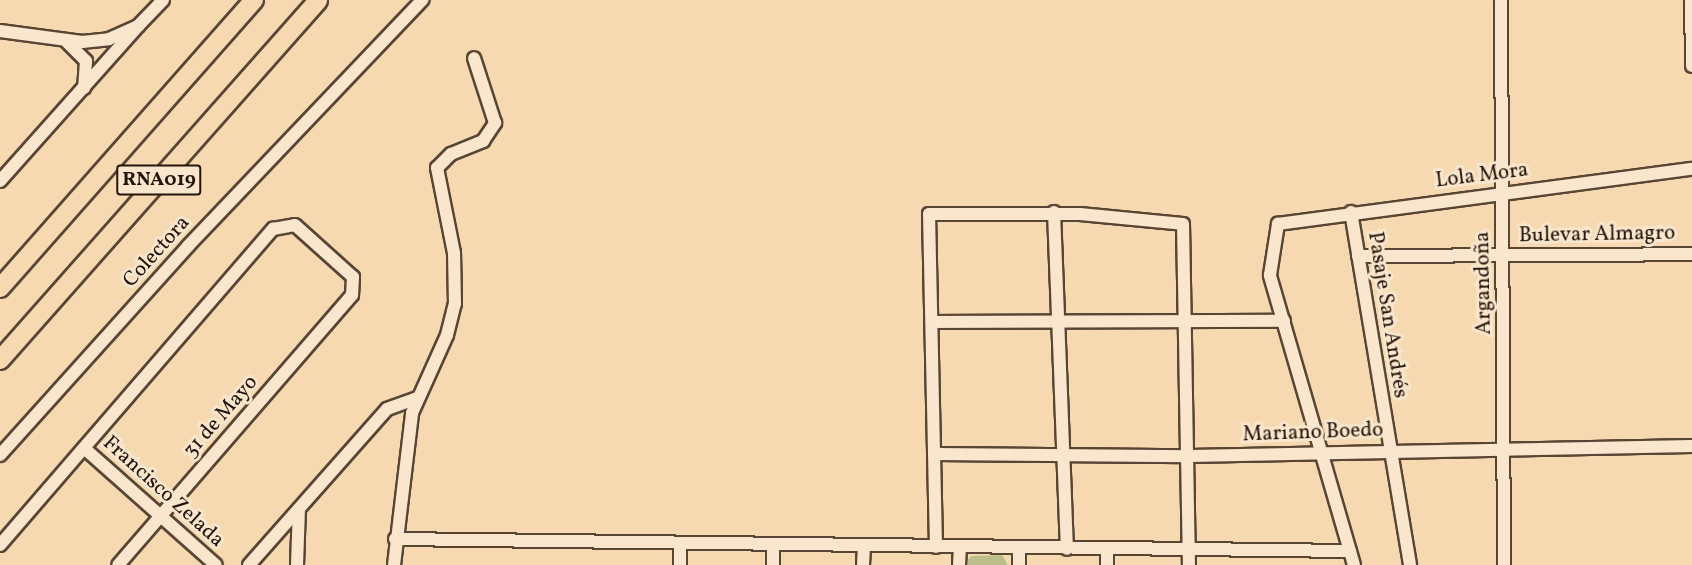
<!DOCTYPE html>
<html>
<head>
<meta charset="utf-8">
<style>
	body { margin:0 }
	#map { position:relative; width:1692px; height:565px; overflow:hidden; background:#f6d9b1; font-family:Vollkorn,serif }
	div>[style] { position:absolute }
	.green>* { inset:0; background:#bdbf8a }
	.roads { filter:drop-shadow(2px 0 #584534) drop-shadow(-2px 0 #584534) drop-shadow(0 2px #584534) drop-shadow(0 -2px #584534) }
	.minor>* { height:12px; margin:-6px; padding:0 6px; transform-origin:6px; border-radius:6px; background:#f9e6cc }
	.highway>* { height:18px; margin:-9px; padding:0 9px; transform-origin:9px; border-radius:9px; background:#f6d9b1 }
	span { translate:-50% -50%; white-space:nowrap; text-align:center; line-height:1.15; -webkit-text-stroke:6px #f9e6cc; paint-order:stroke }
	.shield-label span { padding:2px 4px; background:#f9e6cc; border:2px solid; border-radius:4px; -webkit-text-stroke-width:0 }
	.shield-label { font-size:20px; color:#23140b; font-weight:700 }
	.street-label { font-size:21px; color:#23140b }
</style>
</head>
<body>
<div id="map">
	<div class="green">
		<div style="clip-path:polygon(1002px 555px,1008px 565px,964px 565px,971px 556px)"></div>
	</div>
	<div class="roads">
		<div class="minor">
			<div style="left:1501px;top:0;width:565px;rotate:89.7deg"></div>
			<div style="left:1691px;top:0;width:66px;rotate:89.1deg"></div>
			<div style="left:0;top:31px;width:83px;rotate:7.6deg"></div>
			<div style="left:82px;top:42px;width:27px;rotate:-6deg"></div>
			<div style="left:109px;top:39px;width:32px;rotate:-24deg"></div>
			<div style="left:138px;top:26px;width:36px;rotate:-46deg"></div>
			<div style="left:65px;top:40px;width:30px;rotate:45deg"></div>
			<div style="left:86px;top:61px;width:27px;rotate:94deg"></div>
			<div style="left:0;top:181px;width:208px;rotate:-48.3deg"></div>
			<div style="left:1054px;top:212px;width:337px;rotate:87.8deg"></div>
			<div style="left:1351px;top:212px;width:358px;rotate:80.5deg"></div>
			<div style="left:1358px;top:256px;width:334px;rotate:-0.3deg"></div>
			<div style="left:932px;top:322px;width:352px;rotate:-0.2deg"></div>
			<div style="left:84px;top:448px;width:176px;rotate:41.6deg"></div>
			<div style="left:936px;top:454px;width:254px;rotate:0.5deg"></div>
			<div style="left:1190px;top:456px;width:502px;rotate:-1.14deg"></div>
			<div style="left:0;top:455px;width:281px;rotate:-48deg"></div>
			<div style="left:188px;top:246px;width:340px;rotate:-46.4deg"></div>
			<div style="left:395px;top:539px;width:955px;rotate:0.72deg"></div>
			<div style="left:0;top:545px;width:418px;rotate:-49.2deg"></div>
			<div style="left:273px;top:229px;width:22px;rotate:-10deg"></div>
			<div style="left:295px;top:225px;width:78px;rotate:41.9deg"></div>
			<div style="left:353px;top:277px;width:18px;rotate:93deg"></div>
			<div style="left:352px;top:295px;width:357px;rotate:130.9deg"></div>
			<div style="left:936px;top:547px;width:333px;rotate:-91.2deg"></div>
			<div style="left:929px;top:214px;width:151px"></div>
			<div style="left:1080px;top:214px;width:103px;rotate:5.5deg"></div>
			<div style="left:1183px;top:224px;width:341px;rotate:89deg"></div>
			<div style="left:249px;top:565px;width:208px;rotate:-48.5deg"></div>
			<div style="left:387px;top:409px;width:32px;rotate:-20deg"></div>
			<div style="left:297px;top:565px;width:56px;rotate:-88deg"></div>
			<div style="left:394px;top:565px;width:153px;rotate:-83.2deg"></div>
			<div style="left:412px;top:413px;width:85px;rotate:-65.8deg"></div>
			<div style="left:447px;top:335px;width:32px;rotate:-76deg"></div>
			<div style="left:455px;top:304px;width:51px;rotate:-91.1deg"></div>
			<div style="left:454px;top:253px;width:87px;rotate:-101.3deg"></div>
			<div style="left:437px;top:168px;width:20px;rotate:-45deg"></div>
			<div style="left:451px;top:154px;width:35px;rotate:-22deg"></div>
			<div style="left:483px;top:141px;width:22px;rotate:-56deg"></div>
			<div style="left:495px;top:123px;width:68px;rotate:-107.9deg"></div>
			<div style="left:680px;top:565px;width:22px;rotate:-90deg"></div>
			<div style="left:773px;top:565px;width:21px;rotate:-90deg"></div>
			<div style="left:863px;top:565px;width:20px;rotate:-87deg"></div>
			<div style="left:959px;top:565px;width:18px;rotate:-87deg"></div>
			<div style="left:1019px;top:565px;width:16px;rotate:-90deg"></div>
			<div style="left:1107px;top:565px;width:14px;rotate:-90deg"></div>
			<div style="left:1354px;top:565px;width:302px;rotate:-106.2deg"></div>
			<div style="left:1270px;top:275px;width:52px;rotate:-81.1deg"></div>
			<div style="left:1278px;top:224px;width:418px;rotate:-7.6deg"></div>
		</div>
		<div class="highway">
			<div style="left:0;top:288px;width:384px;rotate:-48.6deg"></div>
			<div style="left:0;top:360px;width:480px;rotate:-48.5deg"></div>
		</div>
	</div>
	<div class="shield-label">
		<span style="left:159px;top:180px">RNA019</span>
	</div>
	<div class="street-label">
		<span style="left:1482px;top:176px;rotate:-7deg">Lola Mora</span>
		<span style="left:1597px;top:235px;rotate:-1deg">Bulevar Almagro</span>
		<span style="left:157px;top:252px;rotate:-48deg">Colectora</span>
		<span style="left:1484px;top:283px;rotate:-91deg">Argandoña</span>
		<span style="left:1387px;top:315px;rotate:81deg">Pasaje San Andrés</span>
		<span style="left:221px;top:417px;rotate:-49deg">31 de Mayo</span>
		<span style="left:1313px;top:433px;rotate:-2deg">Mariano Boedo</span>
		<span style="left:163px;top:492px;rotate:42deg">Francisco Zelada</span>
	</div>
</div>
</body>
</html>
